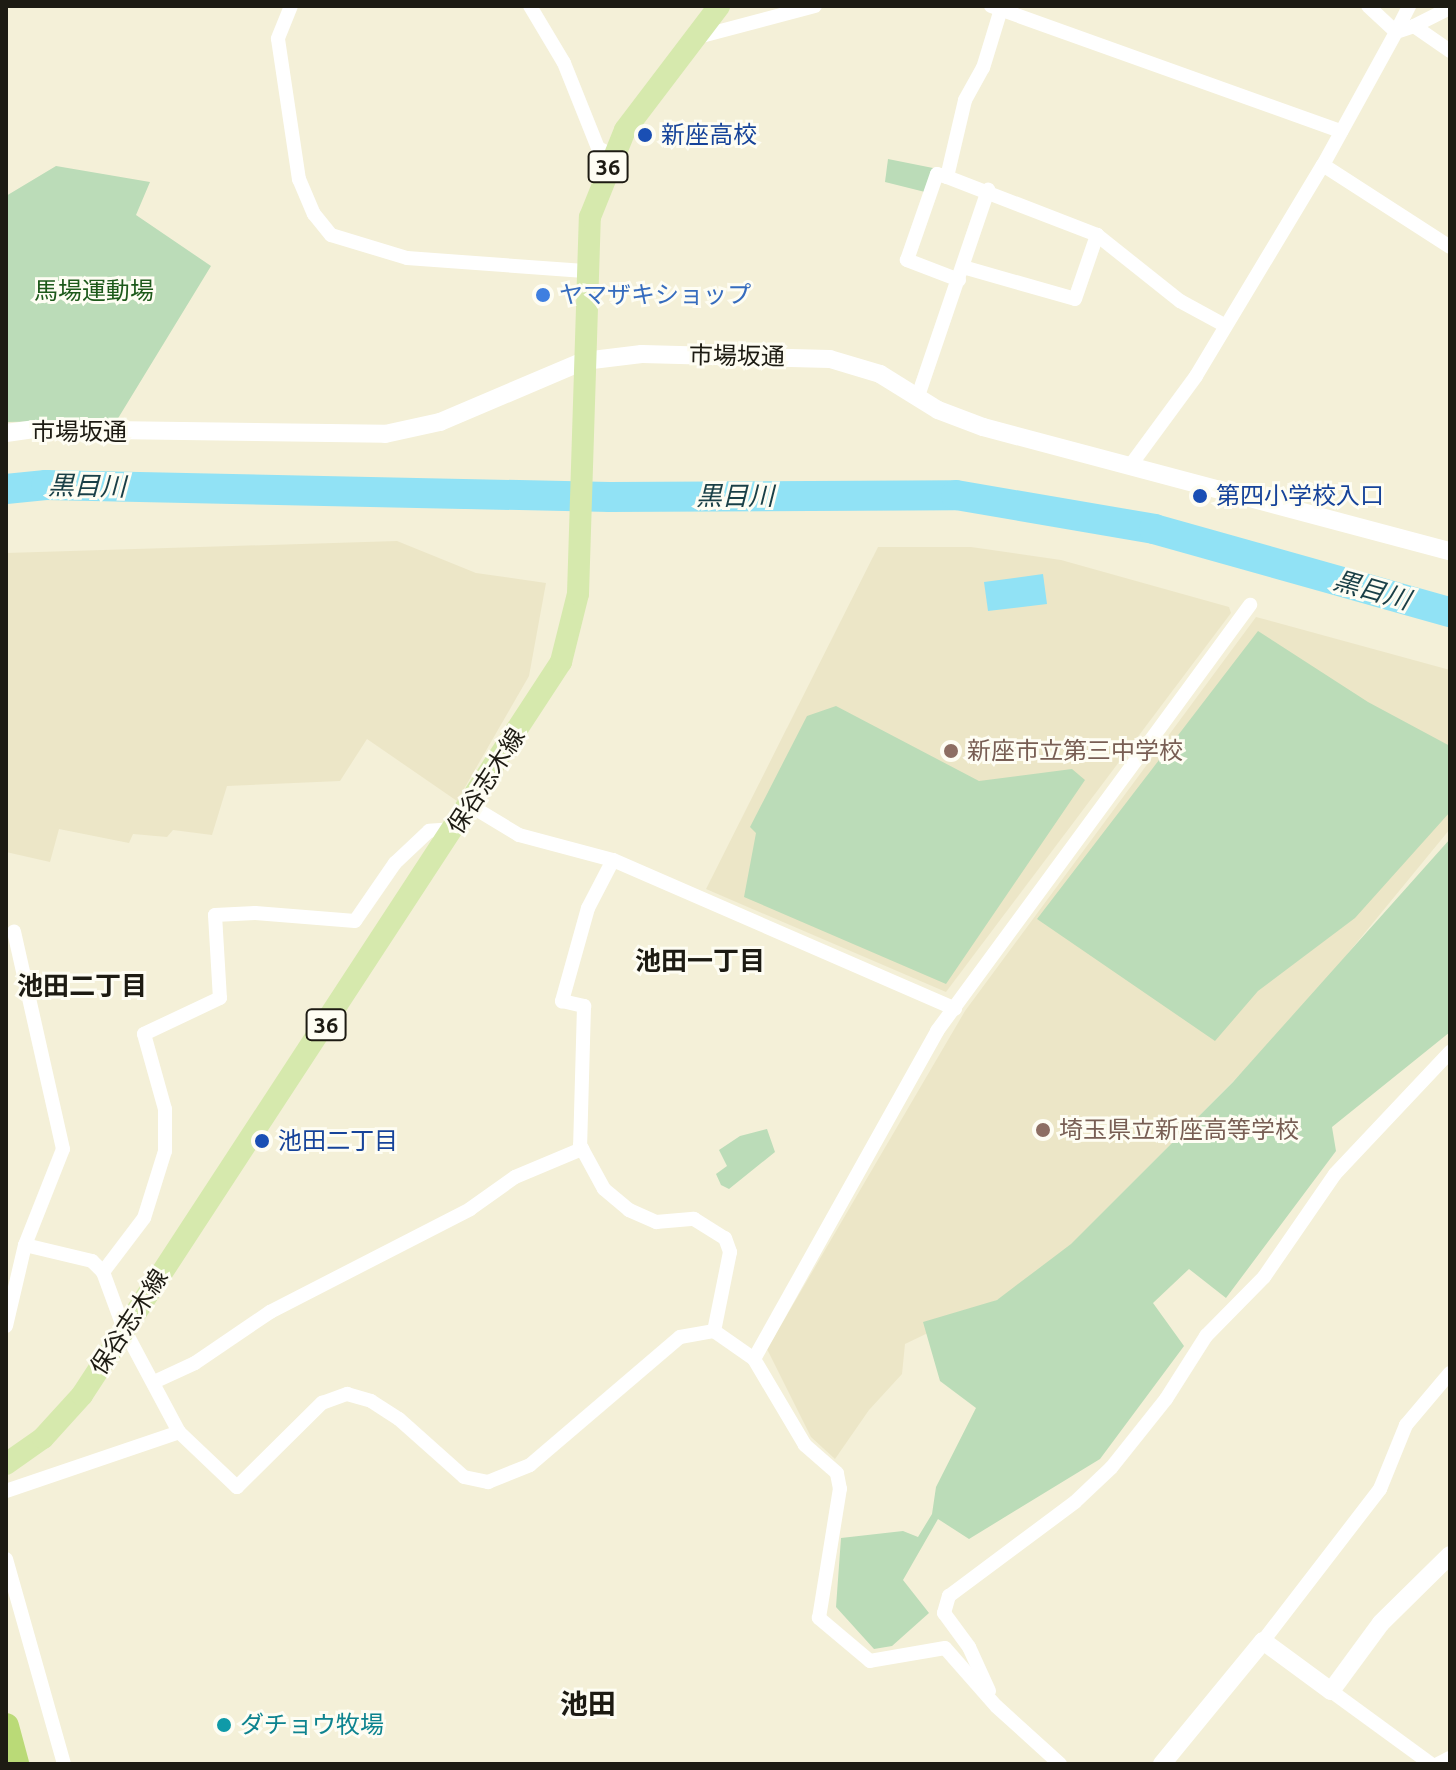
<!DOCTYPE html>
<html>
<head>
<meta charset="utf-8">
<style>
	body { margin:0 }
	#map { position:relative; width:1456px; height:1770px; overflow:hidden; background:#f4f0d8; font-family:Ubuntu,"Noto Sans JP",sans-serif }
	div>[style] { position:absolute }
	.built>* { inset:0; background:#ece6c7 }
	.green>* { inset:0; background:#bbdcb8 }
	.water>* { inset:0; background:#91e2f5 }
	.river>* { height:30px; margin:-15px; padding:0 15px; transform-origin:15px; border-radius:15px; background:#91e2f5 }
	.minor>* { height:14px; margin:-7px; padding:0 7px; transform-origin:7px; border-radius:7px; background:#fff }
	.tertiary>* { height:18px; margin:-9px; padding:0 9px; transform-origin:9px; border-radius:9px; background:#fff }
	.primary>* { height:22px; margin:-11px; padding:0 11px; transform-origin:11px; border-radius:11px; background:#d6e9ad }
	.motorway>* { height:26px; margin:-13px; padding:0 13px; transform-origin:13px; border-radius:13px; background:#bada77 }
	.dots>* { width:22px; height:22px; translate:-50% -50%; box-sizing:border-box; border:4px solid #fefdf3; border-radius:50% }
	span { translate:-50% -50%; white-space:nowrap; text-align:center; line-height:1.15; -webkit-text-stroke:6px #fefdf3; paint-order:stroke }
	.shield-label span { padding:2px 6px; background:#fefdf3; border:2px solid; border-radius:6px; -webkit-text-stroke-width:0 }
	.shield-label { font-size:22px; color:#1d1b13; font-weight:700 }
	.transit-label { font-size:24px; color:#164399 }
	.left { translate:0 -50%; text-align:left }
	.park-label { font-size:24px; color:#1d591a }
	.shop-label { font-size:24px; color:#366cbe }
	.street-label { font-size:24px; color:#1d1b13 }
	.education-label { font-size:24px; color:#785e54 }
	.culture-label { font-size:24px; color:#0d838f }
	.water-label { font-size:26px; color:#193f47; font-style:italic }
	.neighbourhood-label { font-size:26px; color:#1d1b13; font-weight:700 }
	.quarter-label { font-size:28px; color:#1d1b13; font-weight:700 }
	.frame { position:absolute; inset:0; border:8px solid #1d1b13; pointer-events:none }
</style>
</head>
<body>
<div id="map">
	<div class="built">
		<div style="clip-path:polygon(397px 541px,476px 573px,546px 583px,529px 676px,457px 801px,367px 739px,340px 781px,227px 786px,212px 835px,173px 830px,167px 837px,133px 834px,129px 843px,59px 829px,50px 862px,6px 852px,6px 553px)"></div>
		<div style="clip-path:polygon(878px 547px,971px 547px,1061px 560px,1229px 607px,1231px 613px,946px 992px,706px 889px)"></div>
		<div style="clip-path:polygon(1256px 617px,1450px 670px,1450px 829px,1290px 1024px,1034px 1282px,905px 1344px,902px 1374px,869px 1410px,835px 1459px,811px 1437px,767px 1349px,965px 1011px)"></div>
	</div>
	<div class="green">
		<div style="clip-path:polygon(888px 159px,933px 168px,925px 192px,885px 182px)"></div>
		<div style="clip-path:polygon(56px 166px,150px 182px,136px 215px,211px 266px,117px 420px,6px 422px,6px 196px)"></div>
		<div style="clip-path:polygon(1258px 631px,1368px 702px,1450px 746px,1450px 812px,1355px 918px,1258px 991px,1215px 1041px,1037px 919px)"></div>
		<div style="clip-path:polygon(836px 706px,979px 781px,1072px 769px,1085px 780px,946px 984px,744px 897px,756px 833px,750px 827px,807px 716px)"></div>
		<div style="clip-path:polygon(1450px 839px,1450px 1032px,1332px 1127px,1336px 1151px,1226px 1298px,1189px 1269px,1153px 1303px,1184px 1346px,1100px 1459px,969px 1539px,938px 1519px,903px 1580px,929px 1613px,892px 1646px,874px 1649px,836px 1607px,841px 1538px,903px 1531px,918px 1537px,932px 1514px,936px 1487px,976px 1408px,940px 1381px,923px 1322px,997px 1300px,1071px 1244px,1233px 1082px)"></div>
		<div style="clip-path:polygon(767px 1129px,775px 1152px,729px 1189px,721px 1185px,716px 1174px,727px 1166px,719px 1150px,740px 1136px)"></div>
	</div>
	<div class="water">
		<div style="clip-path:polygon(1043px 574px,1047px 604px,988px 611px,984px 582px)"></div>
	</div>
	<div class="river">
		<div style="left:6px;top:489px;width:40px;rotate:-5.7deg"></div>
		<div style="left:46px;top:485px;width:564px;rotate:1.22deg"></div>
		<div style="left:610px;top:497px;width:346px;rotate:-0.3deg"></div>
		<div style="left:956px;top:495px;width:201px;rotate:9.7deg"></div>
		<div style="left:1154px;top:529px;width:307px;rotate:15.7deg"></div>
	</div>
	<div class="minor">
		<div style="left:291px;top:6px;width:35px;rotate:112deg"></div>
		<div style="left:278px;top:39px;width:142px;rotate:81.5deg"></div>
		<div style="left:299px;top:179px;width:38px;rotate:67deg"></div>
		<div style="left:314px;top:214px;width:27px;rotate:51deg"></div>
		<div style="left:331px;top:235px;width:79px;rotate:16.8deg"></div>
		<div style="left:407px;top:258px;width:178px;rotate:4.2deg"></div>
		<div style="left:530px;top:6px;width:66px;rotate:59.2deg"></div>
		<div style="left:564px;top:63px;width:92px;rotate:68.2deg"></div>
		<div style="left:598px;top:148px;width:16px;rotate:27deg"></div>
		<div style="left:991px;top:6px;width:372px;rotate:19.7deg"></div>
		<div style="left:1414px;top:26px;width:40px;rotate:-26.6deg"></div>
		<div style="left:1396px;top:32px;width:19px;rotate:-18deg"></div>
		<div style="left:1414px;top:26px;width:44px;rotate:34.8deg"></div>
		<div style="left:1396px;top:32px;width:29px;rotate:-63deg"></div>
		<div style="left:694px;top:38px;width:125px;rotate:-14.8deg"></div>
		<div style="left:1323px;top:165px;width:151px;rotate:32.8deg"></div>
		<div style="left:947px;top:177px;width:161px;rotate:21.1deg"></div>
		<div style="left:1097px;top:235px;width:106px;rotate:38.5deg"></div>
		<div style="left:1180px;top:301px;width:50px;rotate:28.6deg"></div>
		<div style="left:963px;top:267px;width:116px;rotate:15.9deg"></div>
		<div style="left:1075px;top:299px;width:68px;rotate:-71deg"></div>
		<div style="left:959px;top:280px;width:56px;rotate:-159deg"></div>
		<div style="left:907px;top:260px;width:91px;rotate:-70.8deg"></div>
		<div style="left:937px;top:174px;width:10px;rotate:17deg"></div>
		<div style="left:947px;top:177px;width:79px;rotate:-76.8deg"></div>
		<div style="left:965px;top:100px;width:37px;rotate:-61deg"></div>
		<div style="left:983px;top:68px;width:65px;rotate:-73deg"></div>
		<div style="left:918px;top:396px;width:218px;rotate:-71.2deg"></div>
		<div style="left:1130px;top:466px;width:112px;rotate:-53.7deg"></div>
		<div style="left:1196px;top:376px;width:246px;rotate:-59deg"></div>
		<div style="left:1323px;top:165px;width:152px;rotate:-61.2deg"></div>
		<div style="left:1396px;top:32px;width:38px;rotate:-137deg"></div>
		<div style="left:471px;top:806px;width:56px;rotate:31.1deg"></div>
		<div style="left:519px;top:835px;width:97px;rotate:14.9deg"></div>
		<div style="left:613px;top:860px;width:373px;rotate:23.5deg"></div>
		<div style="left:455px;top:829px;width:26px;rotate:176deg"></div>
		<div style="left:429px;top:831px;width:47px;rotate:136.7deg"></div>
		<div style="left:395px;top:863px;width:70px;rotate:124.6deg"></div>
		<div style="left:355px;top:921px;width:100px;rotate:-175.4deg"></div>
		<div style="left:255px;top:913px;width:40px;rotate:177.1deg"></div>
		<div style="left:215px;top:915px;width:83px;rotate:86.6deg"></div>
		<div style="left:220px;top:998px;width:84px;rotate:154.7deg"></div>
		<div style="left:144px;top:1034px;width:78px;rotate:74.4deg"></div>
		<div style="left:165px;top:1109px;width:42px;rotate:90deg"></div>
		<div style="left:165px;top:1151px;width:70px;rotate:107.4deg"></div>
		<div style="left:144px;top:1218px;width:68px;rotate:127.2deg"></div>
		<div style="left:103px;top:1272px;width:61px;rotate:69.8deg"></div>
		<div style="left:124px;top:1329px;width:117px;rotate:61.9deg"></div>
		<div style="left:179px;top:1432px;width:80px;rotate:43.5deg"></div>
		<div style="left:237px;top:1487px;width:120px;rotate:-44.7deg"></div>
		<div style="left:322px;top:1403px;width:27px;rotate:-20deg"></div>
		<div style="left:347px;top:1394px;width:25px;rotate:16deg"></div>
		<div style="left:371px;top:1401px;width:33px;rotate:33deg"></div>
		<div style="left:399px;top:1419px;width:87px;rotate:41.7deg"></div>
		<div style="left:464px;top:1477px;width:25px;rotate:12deg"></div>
		<div style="left:488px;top:1482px;width:45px;rotate:-22deg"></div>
		<div style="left:530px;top:1465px;width:197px;rotate:-40.5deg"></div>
		<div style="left:680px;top:1337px;width:35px;rotate:-10deg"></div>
		<div style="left:613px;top:860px;width:54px;rotate:117.5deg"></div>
		<div style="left:588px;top:908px;width:97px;rotate:105.6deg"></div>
		<div style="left:562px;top:1001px;width:23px;rotate:13deg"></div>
		<div style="left:584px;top:1006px;width:139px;rotate:91.6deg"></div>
		<div style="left:580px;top:1145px;width:50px;rotate:61.4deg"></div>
		<div style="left:604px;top:1189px;width:33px;rotate:40deg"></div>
		<div style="left:629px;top:1210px;width:30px;rotate:24deg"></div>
		<div style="left:656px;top:1222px;width:38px;rotate:-5deg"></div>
		<div style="left:694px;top:1219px;width:36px;rotate:32deg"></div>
		<div style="left:725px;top:1238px;width:15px;rotate:70deg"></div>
		<div style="left:730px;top:1252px;width:81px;rotate:101.4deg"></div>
		<div style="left:714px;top:1331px;width:49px;rotate:35deg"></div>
		<div style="left:25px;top:1245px;width:69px;rotate:13.4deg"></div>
		<div style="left:92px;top:1261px;width:16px;rotate:45deg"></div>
		<div style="left:6px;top:1326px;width:83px;rotate:-76.8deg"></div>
		<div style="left:25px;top:1245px;width:103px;rotate:-68.4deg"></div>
		<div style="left:63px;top:1149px;width:223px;rotate:-102.7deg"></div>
		<div style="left:154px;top:1382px;width:45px;rotate:-24.9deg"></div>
		<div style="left:195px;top:1363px;width:91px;rotate:-34.2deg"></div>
		<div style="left:270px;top:1312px;width:225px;rotate:-27.2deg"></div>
		<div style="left:470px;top:1209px;width:55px;rotate:-35.4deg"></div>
		<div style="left:515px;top:1177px;width:73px;rotate:-22.7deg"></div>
		<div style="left:6px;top:1491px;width:183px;rotate:-18.8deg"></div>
		<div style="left:6px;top:1559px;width:213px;rotate:74.2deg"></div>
		<div style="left:1263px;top:1641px;width:192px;rotate:-52.4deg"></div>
		<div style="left:1380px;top:1489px;width:69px;rotate:-67.9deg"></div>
		<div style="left:1406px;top:1425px;width:68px;rotate:-49.8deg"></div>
		<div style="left:989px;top:1691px;width:48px;rotate:-114.4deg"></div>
		<div style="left:969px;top:1647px;width:42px;rotate:-126.3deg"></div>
		<div style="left:944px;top:1613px;width:18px;rotate:-74deg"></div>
		<div style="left:949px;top:1596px;width:157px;rotate:-36.7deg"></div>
		<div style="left:1075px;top:1502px;width:50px;rotate:-43.4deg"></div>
		<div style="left:1111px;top:1468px;width:88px;rotate:-51.4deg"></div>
		<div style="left:1166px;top:1399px;width:75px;rotate:-57.6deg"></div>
		<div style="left:1206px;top:1336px;width:83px;rotate:-45.5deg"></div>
		<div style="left:1264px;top:1277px;width:125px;rotate:-55.4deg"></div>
		<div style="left:1335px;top:1174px;width:168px;rotate:-46.7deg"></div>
		<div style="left:1331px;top:1691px;width:124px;rotate:36.1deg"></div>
		<div style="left:1060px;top:1764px;width:86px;rotate:-137.8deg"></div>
		<div style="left:996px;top:1706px;width:77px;rotate:-131.3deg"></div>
		<div style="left:945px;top:1648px;width:76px;rotate:170.2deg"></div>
		<div style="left:870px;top:1661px;width:67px;rotate:-139.9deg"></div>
		<div style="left:819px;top:1618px;width:131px;rotate:-80.8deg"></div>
		<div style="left:840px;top:1489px;width:16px;rotate:-101deg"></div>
		<div style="left:837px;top:1473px;width:43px;rotate:-138.8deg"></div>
		<div style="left:805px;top:1445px;width:100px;rotate:-120.7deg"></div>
		<div style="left:754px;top:1359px;width:376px;rotate:-60.8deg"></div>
		<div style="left:937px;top:1031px;width:529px;rotate:-53.69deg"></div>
		<div style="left:1438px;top:1764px;width:13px;rotate:-27deg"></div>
	</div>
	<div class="tertiary">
		<div style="left:6px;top:433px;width:30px;rotate:-8deg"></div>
		<div style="left:36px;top:429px;width:349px;rotate:0.8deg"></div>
		<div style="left:385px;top:434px;width:56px;rotate:-12.3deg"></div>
		<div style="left:440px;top:422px;width:156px;rotate:-23deg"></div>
		<div style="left:584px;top:361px;width:58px;rotate:-6.9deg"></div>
		<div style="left:642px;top:354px;width:188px;rotate:1.5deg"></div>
		<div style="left:830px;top:359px;width:52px;rotate:16.7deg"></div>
		<div style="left:880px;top:374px;width:68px;rotate:31.8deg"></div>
		<div style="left:938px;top:410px;width:48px;rotate:20.7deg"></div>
		<div style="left:983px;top:427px;width:483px;rotate:14.9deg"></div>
		<div style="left:1162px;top:1764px;width:159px;rotate:-50.6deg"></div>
		<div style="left:1263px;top:1641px;width:84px;rotate:36.3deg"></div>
		<div style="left:1331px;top:1691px;width:84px;rotate:-53.7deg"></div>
		<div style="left:1381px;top:1623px;width:97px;rotate:-44.6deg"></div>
	</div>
	<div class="primary">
		<div style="left:6px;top:1464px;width:45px;rotate:-35.1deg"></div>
		<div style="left:43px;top:1438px;width:58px;rotate:-47.8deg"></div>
		<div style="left:82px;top:1395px;width:876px;rotate:-56.84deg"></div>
		<div style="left:561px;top:662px;width:70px;rotate:-76deg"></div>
		<div style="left:578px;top:594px;width:377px;rotate:-88.2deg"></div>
		<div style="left:590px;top:217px;width:94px;rotate:-68.1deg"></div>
		<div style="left:625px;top:130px;width:156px;rotate:-52.8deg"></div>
	</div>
	<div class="motorway">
		<div style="left:6px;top:1726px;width:39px;rotate:75deg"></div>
	</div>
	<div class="dots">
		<div style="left:645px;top:135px;background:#1a4fb4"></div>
		<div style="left:543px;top:295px;background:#3f7fe0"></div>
		<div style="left:1200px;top:496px;background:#1a4fb4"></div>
		<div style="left:951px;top:751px;background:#8d6e63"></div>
		<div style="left:1043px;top:1130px;background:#8d6e63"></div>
		<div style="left:262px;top:1141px;background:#1a4fb4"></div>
		<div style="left:224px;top:1725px;background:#0f9aa8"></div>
	</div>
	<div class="shield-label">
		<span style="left:608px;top:167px">36</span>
		<span style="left:326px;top:1025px">36</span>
	</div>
	<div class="transit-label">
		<span class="left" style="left:661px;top:135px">新座高校</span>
		<span class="left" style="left:1216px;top:496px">第四小学校入口</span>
		<span class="left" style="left:278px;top:1141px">池田二丁目</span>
	</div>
	<div class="park-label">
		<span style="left:94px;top:291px">馬場運動場</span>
	</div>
	<div class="shop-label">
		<span class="left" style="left:559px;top:295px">ヤマザキショップ</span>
	</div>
	<div class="street-label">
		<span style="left:737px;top:356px;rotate:1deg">市場坂通</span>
		<span style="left:79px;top:432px">市場坂通</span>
		<span style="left:486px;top:781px;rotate:-57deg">保谷志木線</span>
		<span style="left:129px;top:1322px;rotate:-57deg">保谷志木線</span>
	</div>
	<div class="education-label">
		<span class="left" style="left:967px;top:751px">新座市立第三中学校</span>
		<span class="left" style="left:1059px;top:1130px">埼玉県立新座高等学校</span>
	</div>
	<div class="culture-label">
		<span class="left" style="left:240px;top:1725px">ダチョウ牧場</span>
	</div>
	<div class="water-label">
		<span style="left:87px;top:486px;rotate:1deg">黒目川</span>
		<span style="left:735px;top:496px">黒目川</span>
		<span style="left:1372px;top:590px;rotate:16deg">黒目川</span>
	</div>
	<div class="neighbourhood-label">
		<span style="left:700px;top:961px">池田一丁目</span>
		<span style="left:82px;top:986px">池田二丁目</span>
	</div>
	<div class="quarter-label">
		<span style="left:588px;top:1704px">池田</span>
	</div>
	<div class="frame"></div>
</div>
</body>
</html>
